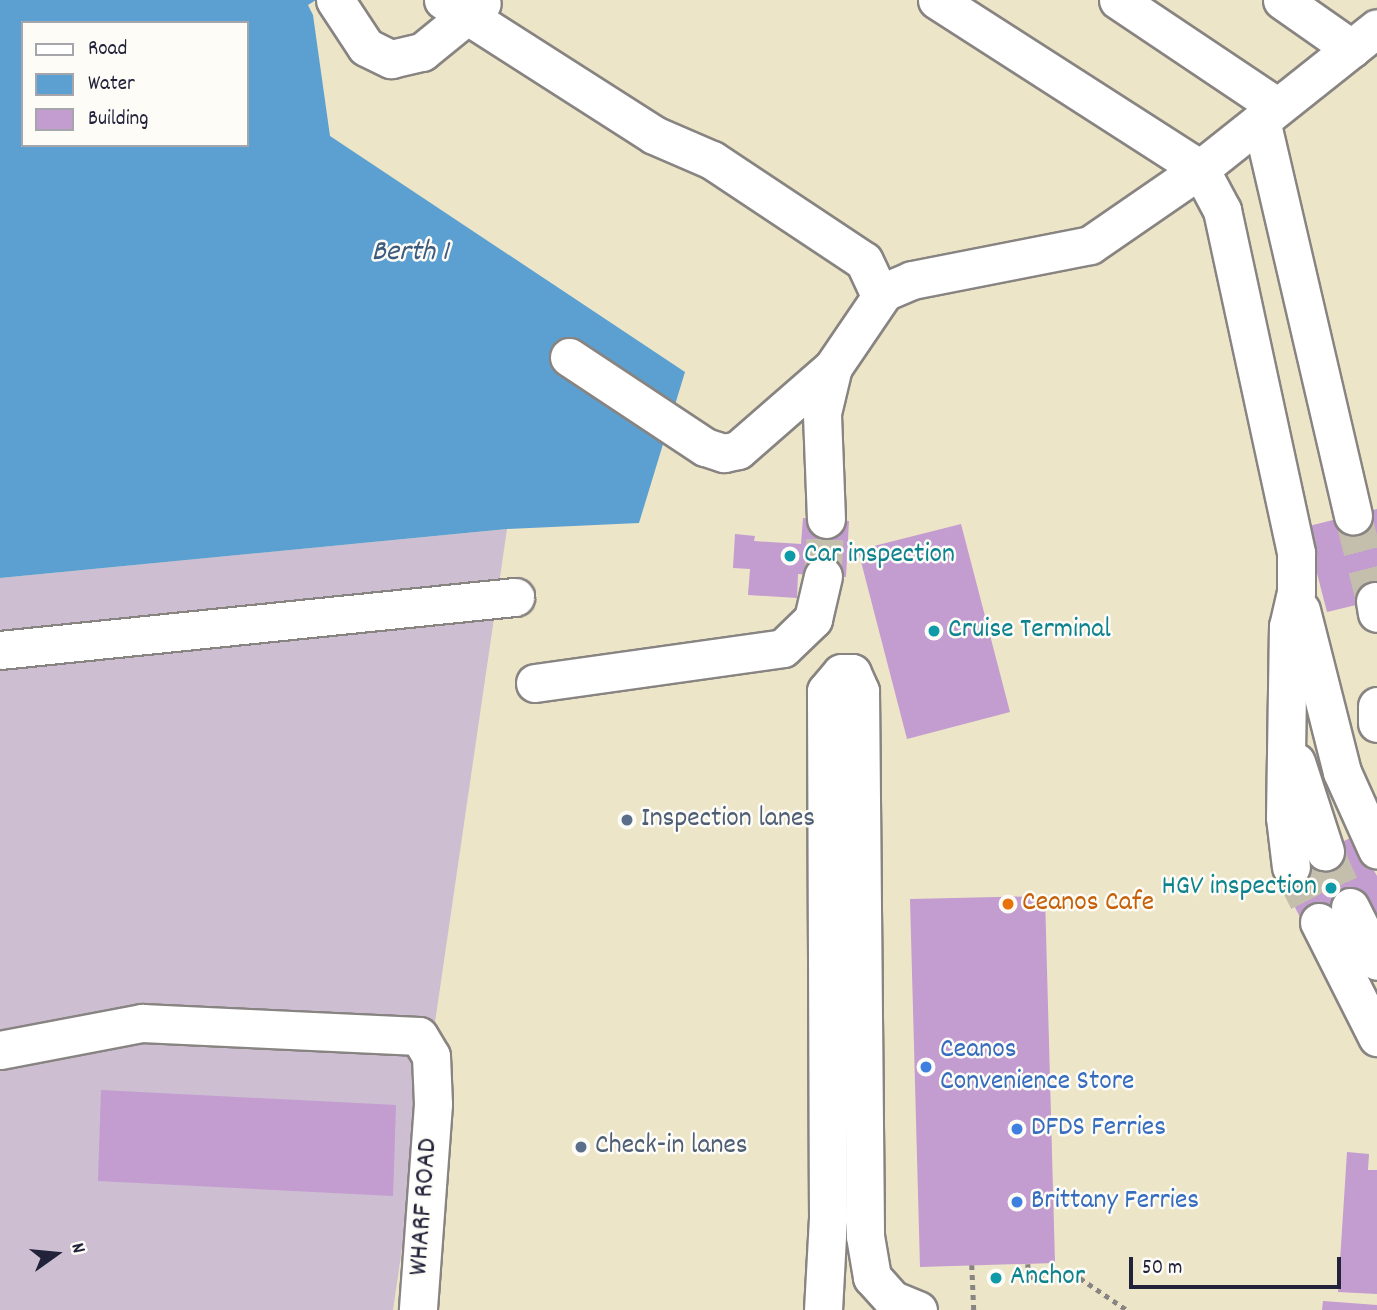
<!DOCTYPE html>
<html>
<head>
<meta charset="utf-8">
<style>
	body { margin:0 }
	#map { position:relative; width:1377px; height:1310px; overflow:hidden; background:#ede5c8; font-family:Dekko,sans-serif }
	div>[style] { position:absolute }
	.industrial>* { inset:0; background:#cdbed2 }
	.water>* { inset:0; background:#5ca0d1 }
	.building>* { inset:0; background:#c39cd0 }
	.minor-tunnel>* { height:37px; margin-top:-18.5px; transform-origin:0; background:repeating-linear-gradient(90deg,#c4beac 0 37px,transparent 0 55px) }
	.path>* { height:4.5px; margin-top:-2.25px; transform-origin:0; background:repeating-linear-gradient(90deg,#888482 0 5px,transparent 0 10px) }
	.roads { filter:drop-shadow(2px 0 #888482) drop-shadow(-2px 0 #888482) drop-shadow(0 2px #888482) drop-shadow(0 -2px #888482) }
	.minor>* { height:37px; margin:-18.5px; padding:0 18.5px; transform-origin:18.5px; border-radius:18.5px; background:#fff }
	.dots>* { width:19px; height:19px; translate:-50% -50%; box-sizing:border-box; border:4px solid #fdfcf7; border-radius:50% }
	span { translate:-50% -50%; white-space:nowrap; text-align:center; line-height:1.15; -webkit-text-stroke:5px #fdfcf7; paint-order:stroke }
	.culture-label { font-size:28px; color:#0d838f }
	.left { translate:0 -50%; text-align:left }
	.right { translate:-100% -50%; text-align:right }
	.service-label { font-size:28px; color:#4e5e75 }
	.food-label { font-size:28px; color:#c56008 }
	.shop-label { font-size:28px; color:#366cbe }
	.street-label { font-size:28px; color:#22223b }
	.water-label { font-size:30px; color:#3c5b7e; font-style:italic }
	.legend { position:absolute; left:21px; top:21px; width:228px; height:126px; box-sizing:border-box; background:#fdfcf7; border:2px solid #a5a5ac; margin:0; padding:9px 12px; list-style:none; font-size:21px; color:#22223b }
	.legend li { display:flex; align-items:center; gap:14px; height:35px }
	.legend b { width:35px; border:2px solid #a5a5ac }
	.north { position:absolute; left:21px; top:1219px; width:70px; height:70px; -webkit-text-stroke:5px #fdfcf7; paint-order:stroke; rotate:75deg; font-size:19px; font-weight:700; line-height:28px; text-align:center; color:#22223b }
	.north::after { content:''; display:block; margin:auto; width:24px; height:32px; background:#22223b; clip-path:polygon(50% 0,100% 100%,50% 72%,0 100%) }
	.scale { position:absolute; left:1129px; top:1257px; width:212px; height:32px; box-sizing:border-box; border:4px solid #22223b; border-top:0; padding-left:9px; font-size:21px; line-height:24px; white-space:nowrap; color:#22223b; -webkit-text-stroke:5px #fdfcf7; paint-order:stroke }
</style>
</head>
<body>
<div id="map">
	<div class="industrial">
		<div style="clip-path:polygon(507px 529px,393px 1310px,0 1310px,0 578px)"></div>
	</div>
	<div class="water">
		<div style="clip-path:polygon(evenodd,0 0,316px 0,308px 5px,313px 15px,330px 136px,685px 372px,639px 523px,507px 529px,0 578px,0 0,23px 23px,247px 23px,247px 145px,23px 145px,23px 23px)"></div>
	</div>
	<div class="building">
		<div style="clip-path:polygon(1377px 509px,1377px 600px,1327px 612px,1305px 527px)"></div>
		<div style="clip-path:polygon(803px 518px,849px 521px,846px 577px,798px 574px,797px 598px,748px 595px,750px 569px,733px 568px,735px 534px,755px 536px,754px 541px,801px 544px)"></div>
		<div style="clip-path:polygon(961px 524px,1010px 712px,907px 739px,858px 550px)"></div>
		<div style="clip-path:polygon(1354px 836px,1377px 876px,1377px 922px,1306px 929px,1278px 874px)"></div>
		<div style="clip-path:polygon(1045px 896px,1055px 1263px,920px 1267px,910px 899px)"></div>
		<div style="clip-path:polygon(101px 1090px,396px 1105px,393px 1196px,98px 1181px)"></div>
		<div style="clip-path:polygon(1347px 1152px,1369px 1154px,1368px 1170px,1377px 1170px,1377px 1294px,1338px 1292px)"></div>
		<div style="clip-path:polygon(1323px 1301px,1377px 1305px,1377px 1310px,1322px 1310px)"></div>
	</div>
	<div class="minor-tunnel">
		<div style="left:1353px;top:515px;width:89px;rotate:75.7deg"></div>
		<div style="left:823px;top:576px;width:57px;rotate:-87deg"></div>
		<div style="left:1325px;top:851px;width:61px;rotate:65.9deg"></div>
		<div style="left:1291px;top:867px;width:62px;rotate:63deg"></div>
	</div>
	<div class="path">
		<div style="left:1028px;top:1264px;width:13px;rotate:86deg"></div>
		<div style="left:1029px;top:1277px;width:51px;rotate:1.1deg"></div>
		<div style="left:1080px;top:1278px;width:57px;rotate:34.2deg"></div>
		<div style="left:972px;top:1265px;width:45px;rotate:87.5deg"></div>
	</div>
	<div class="roads">
		<div class="minor">
			<div style="left:335px;top:0;width:56px;rotate:56.6deg"></div>
			<div style="left:366px;top:47px;width:28px;rotate:26deg"></div>
			<div style="left:391px;top:59px;width:32px;rotate:-13deg"></div>
			<div style="left:422px;top:52px;width:77px;rotate:-39.2deg"></div>
			<div style="left:443px;top:0;width:250px;rotate:32.6deg"></div>
			<div style="left:654px;top:135px;width:63px;rotate:23.3deg"></div>
			<div style="left:712px;top:160px;width:182px;rotate:33.6deg"></div>
			<div style="left:864px;top:261px;width:38px;rotate:65deg"></div>
			<div style="left:937px;top:0;width:313px;rotate:32.7deg"></div>
			<div style="left:1200px;top:169px;width:47px;rotate:61.8deg"></div>
			<div style="left:1222px;top:210px;width:351px;rotate:77.8deg"></div>
			<div style="left:1296px;top:553px;width:39px;rotate:90deg"></div>
			<div style="left:1296px;top:592px;width:35px;rotate:103deg"></div>
			<div style="left:1288px;top:626px;width:191px;rotate:90.9deg"></div>
			<div style="left:1285px;top:817px;width:50px;rotate:83.2deg"></div>
			<div style="left:1118px;top:0;width:192px;rotate:33.8deg"></div>
			<div style="left:1282px;top:0;width:85px;rotate:35deg"></div>
			<div style="left:1261px;top:120px;width:406px;rotate:76.9deg"></div>
			<div style="left:569px;top:357px;width:163px;rotate:33.5deg"></div>
			<div style="left:705px;top:447px;width:20px;rotate:18deg"></div>
			<div style="left:724px;top:453px;width:14px;rotate:-12deg"></div>
			<div style="left:738px;top:450px;width:126px;rotate:-41.1deg"></div>
			<div style="left:826px;top:519px;width:106px;rotate:-92.2deg"></div>
			<div style="left:822px;top:413px;width:47px;rotate:-76.6deg"></div>
			<div style="left:833px;top:367px;width:91px;rotate:-55.8deg"></div>
			<div style="left:884px;top:292px;width:30px;rotate:-23deg"></div>
			<div style="left:912px;top:280px;width:181px;rotate:-11.1deg"></div>
			<div style="left:1090px;top:245px;width:134px;rotate:-34.6deg"></div>
			<div style="left:1200px;top:169px;width:226px;rotate:-38.5deg"></div>
			<div style="left:1375px;top:601px;width:12px;rotate:81deg"></div>
			<div style="left:1301px;top:610px;width:167px;rotate:75.8deg"></div>
			<div style="left:1342px;top:772px;width:85px;rotate:65.8deg"></div>
			<div style="left:0;top:650px;width:518px;rotate:-5.88deg"></div>
			<div style="left:535px;top:683px;width:250px;rotate:-8deg"></div>
			<div style="left:783px;top:648px;width:42px;rotate:-44deg"></div>
			<div style="left:813px;top:619px;width:44px;rotate:-76.9deg"></div>
			<div style="left:1377px;top:706px;width:17px;rotate:90deg"></div>
			<div style="left:1296px;top:762px;width:94px;rotate:72deg"></div>
			<div style="left:1350px;top:907px;width:60px;rotate:63.4deg"></div>
			<div style="left:1319px;top:922px;width:129px;rotate:63.2deg"></div>
			<div style="left:0;top:1050px;width:145px;rotate:-10.8deg"></div>
			<div style="left:142px;top:1023px;width:277px;rotate:2.7deg"></div>
			<div style="left:419px;top:1036px;width:23px;rotate:59deg"></div>
			<div style="left:431px;top:1056px;width:48px;rotate:87.6deg"></div>
			<div style="left:433px;top:1104px;width:207px;rotate:94.2deg"></div>
			<div style="left:823px;top:1310px;width:91px;rotate:-86.9deg"></div>
			<div style="left:828px;top:1219px;width:528px;rotate:-90.22deg"></div>
			<div style="left:826px;top:691px;width:23px;rotate:-50deg"></div>
			<div style="left:841px;top:673px;width:11px"></div>
			<div style="left:852px;top:673px;width:20px;rotate:66deg"></div>
			<div style="left:860px;top:691px;width:545px;rotate:89.47deg"></div>
			<div style="left:865px;top:1236px;width:42px;rotate:80.3deg"></div>
			<div style="left:872px;top:1277px;width:31px;rotate:48deg"></div>
			<div style="left:893px;top:1300px;width:27px;rotate:22deg"></div>
		</div>
	</div>
	<div class="dots">
		<div style="left:790px;top:556px;background:#0f9aa8"></div>
		<div style="left:934px;top:631px;background:#0f9aa8"></div>
		<div style="left:627px;top:820px;background:#5c6f8a"></div>
		<div style="left:1331px;top:888px;background:#0f9aa8"></div>
		<div style="left:1008px;top:904px;background:#e8710a"></div>
		<div style="left:926px;top:1067px;background:#3f7fe0"></div>
		<div style="left:1017px;top:1129px;background:#3f7fe0"></div>
		<div style="left:581px;top:1147px;background:#5c6f8a"></div>
		<div style="left:1017px;top:1202px;background:#3f7fe0"></div>
		<div style="left:996px;top:1278px;background:#0f9aa8"></div>
	</div>
	<div class="culture-label">
		<span class="left" style="left:804px;top:556px">Car inspection</span>
		<span class="left" style="left:948px;top:631px">Cruise Terminal</span>
		<span class="right" style="left:1317px;top:888px">HGV inspection</span>
		<span class="left" style="left:1010px;top:1278px">Anchor</span>
	</div>
	<div class="service-label">
		<span class="left" style="left:641px;top:820px">Inspection lanes</span>
		<span class="left" style="left:595px;top:1147px">Check-in lanes</span>
	</div>
	<div class="food-label">
		<span class="left" style="left:1022px;top:904px">Ceanos Cafe</span>
	</div>
	<div class="shop-label">
		<span class="left" style="left:940px;top:1067px">Ceanos<br>Convenience Store</span>
		<span class="left" style="left:1031px;top:1129px">DFDS Ferries</span>
		<span class="left" style="left:1031px;top:1202px">Brittany Ferries</span>
	</div>
	<div class="street-label">
		<span style="left:425px;top:1207px;rotate:-86deg">WHARF ROAD</span>
	</div>
	<div class="water-label">
		<span style="left:410px;top:254px">Berth 1</span>
	</div>
	<ul class="legend">
	<li><b style="height:9px;background:#fff"></b>Road</li>
	<li><b style="height:19px;background:#5ca0d1"></b>Water</li>
	<li><b style="height:19px;background:#c39cd0"></b>Building</li>
	</ul>
	<div class="north">N</div>
	<div class="scale">50 m</div>
</div>
</body>
</html>
